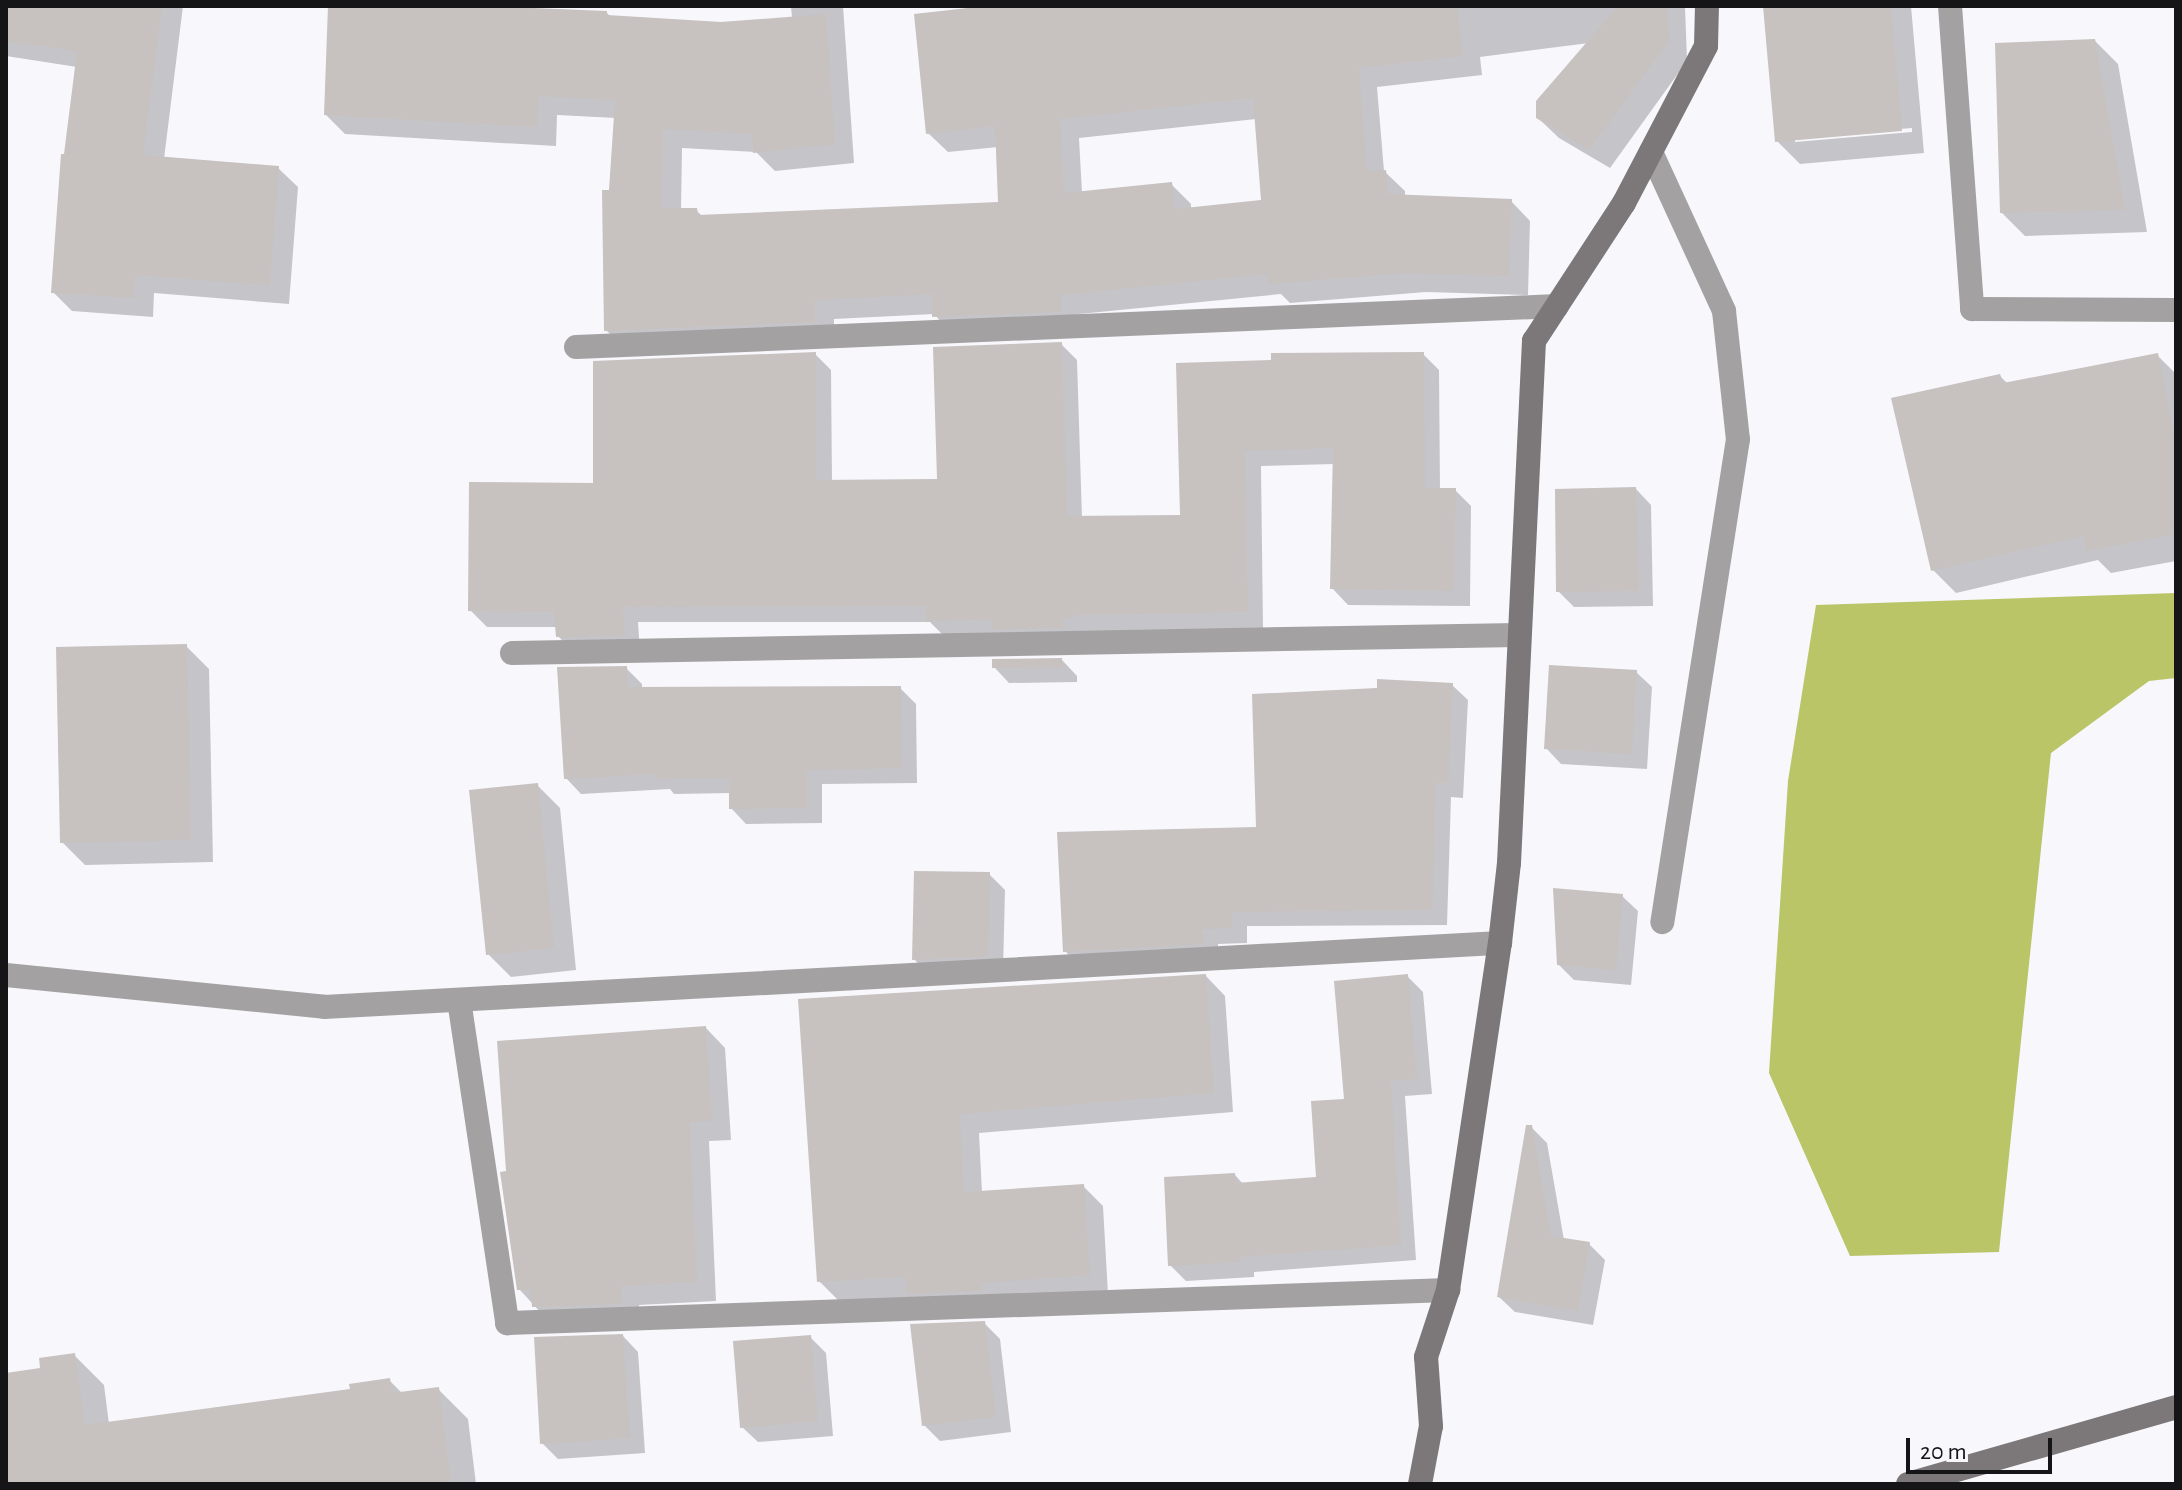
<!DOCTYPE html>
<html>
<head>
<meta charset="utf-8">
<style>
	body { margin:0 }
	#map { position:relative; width:2182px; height:1490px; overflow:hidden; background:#f7f7fc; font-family:"Alegreya Sans",sans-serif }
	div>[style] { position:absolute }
	.forest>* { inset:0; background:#bac568 }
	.shadow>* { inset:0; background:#0003 }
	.building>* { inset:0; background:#c7c1bf }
	.lane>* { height:24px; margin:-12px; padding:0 12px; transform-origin:12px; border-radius:12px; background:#a4a1a2 }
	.street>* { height:24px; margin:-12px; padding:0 12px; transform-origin:12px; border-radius:12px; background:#a4a1a2 }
	.secondary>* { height:24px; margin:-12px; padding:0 12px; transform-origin:12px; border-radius:12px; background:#7c7879 }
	span { translate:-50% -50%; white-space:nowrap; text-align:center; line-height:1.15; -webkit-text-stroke:7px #f7f7fc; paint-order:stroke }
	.frame { position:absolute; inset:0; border:8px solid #151517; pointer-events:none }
	.scale { position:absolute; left:1906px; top:1438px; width:146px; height:36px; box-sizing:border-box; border:4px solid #151517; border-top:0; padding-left:10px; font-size:24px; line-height:28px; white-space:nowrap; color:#151517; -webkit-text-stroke:6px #f7f7fc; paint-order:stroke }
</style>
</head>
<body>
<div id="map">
	<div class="forest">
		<div style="clip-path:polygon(2176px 593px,2176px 678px,2149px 681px,2051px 753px,1999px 1252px,1850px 1256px,1769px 1073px,1788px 781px,1816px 605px)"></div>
	</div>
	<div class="shadow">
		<div style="clip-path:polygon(6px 6px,183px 6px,164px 159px,278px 168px,298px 187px,289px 304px,154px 293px,153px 317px,72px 311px,53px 292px,77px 67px,6px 56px)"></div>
		<div style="clip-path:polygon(evenodd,330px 6px,607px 13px,611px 17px,721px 24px,792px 18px,791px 6px,843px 6px,854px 163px,775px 171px,756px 152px,682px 148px,681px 210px,696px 210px,703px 217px,1000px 204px,998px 147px,948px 152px,928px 133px,1004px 6px,1685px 6px,1687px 61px,1610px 168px,1559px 138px,1538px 118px,1589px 43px,1480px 57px,1482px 75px,1377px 87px,1384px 171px,1405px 191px,1405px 197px,1511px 201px,1530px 221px,1528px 295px,1426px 292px,1290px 303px,1281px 294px,1079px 314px,954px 336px,934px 314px,834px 319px,834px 341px,626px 350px,606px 330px,616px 118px,557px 115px,556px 146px,345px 134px,326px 115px,330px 6px,1256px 119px,1263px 202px,1191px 210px,1191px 204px,1171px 184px,1082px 193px,1079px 138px,1256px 119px)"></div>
		<div style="clip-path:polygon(evenodd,1765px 6px,1911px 6px,1924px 153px,1800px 164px,1777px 141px,1765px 6px,1912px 128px,1912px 132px,1795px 142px,1795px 138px,1912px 128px)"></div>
		<div style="clip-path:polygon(2095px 41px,2118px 64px,2147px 232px,2025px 236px,2002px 213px)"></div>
		<div style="clip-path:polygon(1061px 344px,1077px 360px,1082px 518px,1183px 517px,1178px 365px,1423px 354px,1439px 370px,1440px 490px,1455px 490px,1471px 506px,1470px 606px,1348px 605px,1332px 588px,1334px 464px,1261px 466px,1263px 628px,945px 637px,930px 622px,638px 622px,640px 652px,574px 653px,558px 636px,557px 627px,487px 627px,470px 610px,595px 485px,815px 354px,831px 370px,832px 482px,939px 481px)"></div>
		<div style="clip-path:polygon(2158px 356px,2176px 374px,2176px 561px,2111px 573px,2098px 560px,1956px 593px,1933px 570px,2000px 376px,2008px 384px)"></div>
		<div style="clip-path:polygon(1636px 489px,1651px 505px,1653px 606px,1574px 607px,1558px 591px)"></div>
		<div style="clip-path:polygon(186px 646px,209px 669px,213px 862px,85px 865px,62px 842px)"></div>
		<div style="clip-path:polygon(1062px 660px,1077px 676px,1077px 682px,1009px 683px,994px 667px)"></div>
		<div style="clip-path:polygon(626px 668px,642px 684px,642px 689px,900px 688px,916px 704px,917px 783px,822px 784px,822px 823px,746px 824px,731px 808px,731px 793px,674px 794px,670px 789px,581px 794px,566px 778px)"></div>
		<div style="clip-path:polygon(1636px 672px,1652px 687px,1647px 769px,1561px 764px,1546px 748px)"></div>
		<div style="clip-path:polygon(1452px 685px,1468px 700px,1463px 798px,1451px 797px,1447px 925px,1247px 926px,1247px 943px,1218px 944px,1219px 959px,1081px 967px,1065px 951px,1258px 829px)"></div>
		<div style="clip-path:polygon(537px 785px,560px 808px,576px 970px,511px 977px,488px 954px)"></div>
		<div style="clip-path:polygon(989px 874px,1005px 890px,1003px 971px,929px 975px,914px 959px)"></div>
		<div style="clip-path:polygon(1622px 896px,1638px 911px,1631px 985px,1574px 980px,1559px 965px)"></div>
		<div style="clip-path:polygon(1206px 976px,1225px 996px,1233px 1112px,979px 1133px,982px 1193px,1083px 1186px,1103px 1206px,1108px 1294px,839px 1301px,819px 1281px,801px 1001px)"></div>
		<div style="clip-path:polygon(1407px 976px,1423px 992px,1432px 1094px,1405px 1096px,1416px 1260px,1254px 1272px,1254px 1277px,1186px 1281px,1170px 1265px,1235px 1175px,1243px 1184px,1318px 1179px,1346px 1101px)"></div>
		<div style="clip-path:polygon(706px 1028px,725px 1048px,731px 1140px,709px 1141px,716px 1301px,639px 1305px,640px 1323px,553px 1326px,519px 1289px,508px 1173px)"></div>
		<div style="clip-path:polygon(1531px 1127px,1547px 1143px,1564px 1240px,1589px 1244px,1605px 1260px,1593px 1325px,1515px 1312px,1499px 1297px)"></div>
		<div style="clip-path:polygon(984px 1323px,1000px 1339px,1011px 1432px,940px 1441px,924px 1425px)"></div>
		<div style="clip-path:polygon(623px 1336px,638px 1352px,645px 1453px,558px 1459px,542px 1443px)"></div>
		<div style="clip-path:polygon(810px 1337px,826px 1353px,833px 1436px,758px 1442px,742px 1427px)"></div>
		<div style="clip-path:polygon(74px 1355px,104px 1385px,109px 1424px,352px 1391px,389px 1380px,403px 1394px,438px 1389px,468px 1419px,476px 1484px,6px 1484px,6px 1375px,42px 1370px)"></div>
	</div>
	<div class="building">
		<div style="clip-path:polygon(6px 6px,162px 6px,143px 155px,279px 166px,270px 285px,135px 275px,134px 298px,51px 293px,61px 154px,64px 154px,77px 51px,6px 41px)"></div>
		<div style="clip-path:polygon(evenodd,328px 6px,485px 6px,607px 11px,607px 15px,721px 22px,826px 14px,835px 144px,753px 153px,752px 134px,663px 129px,662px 208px,697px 208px,698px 215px,998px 202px,995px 126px,926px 134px,914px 14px,986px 6px,1457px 6px,1463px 56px,1359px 68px,1367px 171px,1386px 170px,1388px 194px,1512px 199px,1509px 276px,1405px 273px,1268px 284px,1267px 274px,1061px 295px,1061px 312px,932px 317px,932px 294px,815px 300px,815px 322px,604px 331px,602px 190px,609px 190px,615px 100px,538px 96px,537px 127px,324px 115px,328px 6px,1253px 98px,1261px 200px,1175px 209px,1172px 182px,1064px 193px,1060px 119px,1253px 98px)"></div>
		<div style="clip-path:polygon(1618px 6px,1667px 6px,1669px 41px,1589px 150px,1536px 118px,1536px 101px)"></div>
		<div style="clip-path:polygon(1763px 6px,1891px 6px,1902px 131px,1775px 142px)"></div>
		<div style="clip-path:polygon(2095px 39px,2125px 210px,2000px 213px,1995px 43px)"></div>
		<div style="clip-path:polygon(1062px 342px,1067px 516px,1180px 515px,1176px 363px,1271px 360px,1271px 353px,1424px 352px,1425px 488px,1456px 488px,1454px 591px,1330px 589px,1333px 448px,1245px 451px,1248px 612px,1075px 615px,1075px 618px,1063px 618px,1063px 628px,992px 629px,992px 620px,926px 621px,926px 606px,623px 607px,625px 636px,556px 637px,554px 612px,468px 611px,469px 482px,593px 483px,593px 361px,816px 352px,816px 480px,937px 479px,933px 347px)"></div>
		<div style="clip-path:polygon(2158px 353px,2176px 447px,2176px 534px,2086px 551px,2083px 536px,1931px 571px,1891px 398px,2000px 374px,2003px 383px)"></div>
		<div style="clip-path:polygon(1636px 487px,1639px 591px,1556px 592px,1555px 489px)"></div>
		<div style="clip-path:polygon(187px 644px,191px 840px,60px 843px,56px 647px)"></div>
		<div style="clip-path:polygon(1062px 658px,1062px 667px,992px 668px,992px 659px)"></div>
		<div style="clip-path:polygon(1549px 665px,1637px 670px,1632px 754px,1544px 749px)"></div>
		<div style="clip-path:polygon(627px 666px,628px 687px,901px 686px,902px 768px,807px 770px,807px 808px,729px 809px,729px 778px,656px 779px,656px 774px,564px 779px,557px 667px)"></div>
		<div style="clip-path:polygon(1377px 679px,1453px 683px,1448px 783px,1436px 783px,1432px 910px,1232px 912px,1232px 928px,1203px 929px,1204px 944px,1063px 952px,1057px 832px,1256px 827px,1252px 694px,1377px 688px)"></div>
		<div style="clip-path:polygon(538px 783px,554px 948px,486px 955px,469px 790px)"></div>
		<div style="clip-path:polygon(914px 871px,990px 872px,988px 956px,912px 960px)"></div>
		<div style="clip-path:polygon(1553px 888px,1623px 894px,1616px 970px,1557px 965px)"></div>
		<div style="clip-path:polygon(1206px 974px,1214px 1093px,960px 1114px,964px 1192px,1084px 1184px,1090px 1275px,981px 1283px,982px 1291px,907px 1294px,905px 1277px,817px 1282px,798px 999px)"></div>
		<div style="clip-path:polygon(1408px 974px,1417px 1079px,1391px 1081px,1401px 1245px,1239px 1257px,1240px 1262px,1168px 1266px,1164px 1177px,1235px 1173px,1236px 1183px,1316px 1177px,1311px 1101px,1344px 1099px,1334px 981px)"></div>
		<div style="clip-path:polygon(706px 1026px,712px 1121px,690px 1122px,697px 1282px,621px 1286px,622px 1304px,532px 1307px,531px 1290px,517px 1290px,500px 1172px,506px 1171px,497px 1041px)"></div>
		<div style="clip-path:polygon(1526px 1125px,1532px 1125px,1551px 1236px,1590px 1242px,1578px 1311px,1497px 1297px)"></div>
		<div style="clip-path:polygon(985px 1321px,996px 1417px,922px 1426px,910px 1324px)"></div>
		<div style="clip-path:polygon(623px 1334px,630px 1438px,540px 1444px,534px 1337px)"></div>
		<div style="clip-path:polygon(811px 1335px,818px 1421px,740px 1428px,733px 1341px)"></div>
		<div style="clip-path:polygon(75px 1353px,85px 1425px,350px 1389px,349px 1384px,390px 1378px,392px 1393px,439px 1387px,451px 1484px,6px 1484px,6px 1373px,40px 1368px,39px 1358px)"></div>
	</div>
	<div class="lane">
		<div style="left:1651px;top:152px;width:175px;rotate:65.3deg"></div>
		<div style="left:1724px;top:311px;width:129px;rotate:83.8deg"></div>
		<div style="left:1738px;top:439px;width:489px;rotate:98.9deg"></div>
	</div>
	<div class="street">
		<div style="left:1950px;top:6px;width:304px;rotate:85.8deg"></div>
		<div style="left:1972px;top:309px;width:204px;rotate:0.3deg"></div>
		<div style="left:576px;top:347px;width:982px;rotate:-2.39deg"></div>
		<div style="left:512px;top:653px;width:1006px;rotate:-1.03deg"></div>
		<div style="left:6px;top:975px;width:320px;rotate:5.7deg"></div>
		<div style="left:324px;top:1007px;width:1178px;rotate:-3.12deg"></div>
		<div style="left:459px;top:1000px;width:327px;rotate:81.5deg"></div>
		<div style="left:507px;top:1323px;width:942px;rotate:-2.01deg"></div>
	</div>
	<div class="secondary">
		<div style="left:1420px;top:1484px;width:59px;rotate:-79.3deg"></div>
		<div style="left:1431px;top:1426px;width:69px;rotate:-94.1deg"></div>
		<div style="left:1426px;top:1357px;width:71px;rotate:-71.8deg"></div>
		<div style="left:1448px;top:1290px;width:351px;rotate:-81.5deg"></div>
		<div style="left:1500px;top:943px;width:81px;rotate:-83.6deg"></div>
		<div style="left:1509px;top:863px;width:523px;rotate:-87.26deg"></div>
		<div style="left:1534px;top:341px;width:165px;rotate:-56.9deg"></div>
		<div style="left:1624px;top:203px;width:177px;rotate:-62.4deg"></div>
		<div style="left:1706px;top:46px;width:40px;rotate:-88.6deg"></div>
		<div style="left:1908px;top:1484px;width:279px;rotate:-16deg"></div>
	</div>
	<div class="frame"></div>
	<div class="scale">20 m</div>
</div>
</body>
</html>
